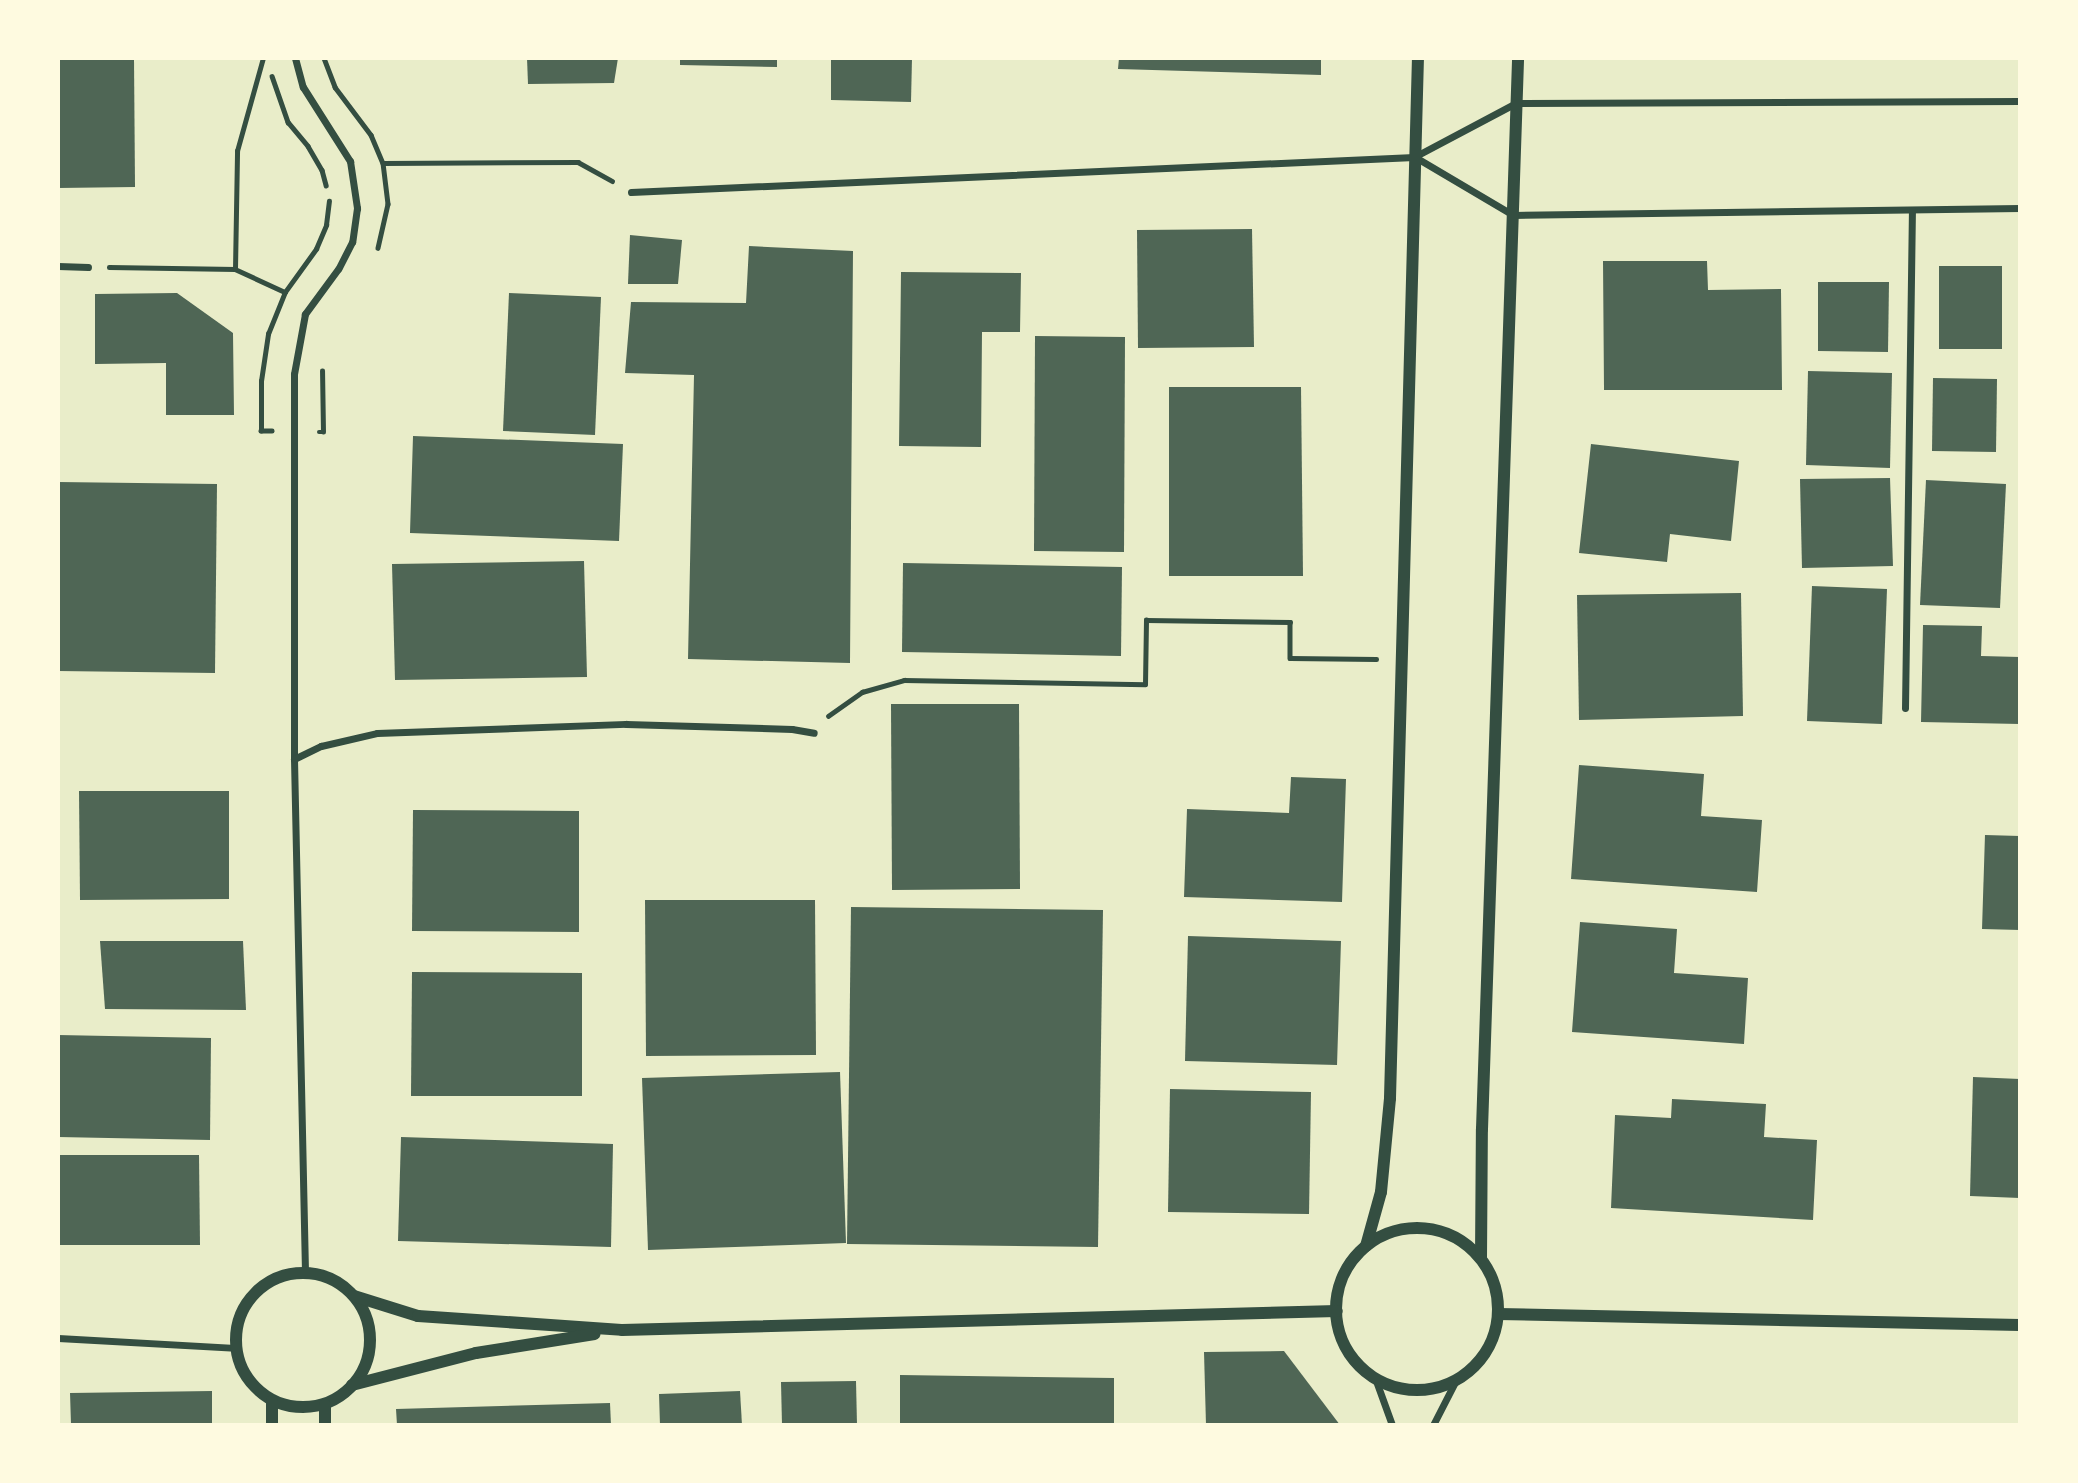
<!DOCTYPE html>
<html>
<head>
<meta charset="utf-8">
<style>
	body { margin:0 }
	#map { position:relative; width:2078px; height:1483px; overflow:hidden; background:#e9edc9; font-family:"Varela Round",sans-serif }
	div>[style] { position:absolute }
	.building>* { inset:0; background:#4f6655 }
	.path>* { height:4.5px; margin:-2.25px; padding:0 2.25px; transform-origin:2.25px; border-radius:2.25px; background:#344e41 }
	.minor>* { height:7px; margin:-3.5px; padding:0 3.5px; transform-origin:3.5px; border-radius:3.5px; background:#344e41 }
	.tertiary>* { height:12px; margin:-6px; padding:0 6px; transform-origin:6px; border-radius:6px; background:#344e41 }
	.tertiary>.ring { margin:-6px; padding:0; box-sizing:content-box; background:none; border:12px solid #344e41; border-radius:50% }
	span { translate:-50% -50%; white-space:nowrap; text-align:center; line-height:1.15; -webkit-text-stroke:5px #fefae0; paint-order:stroke }
	.frame { position:absolute; inset:0; border:60px solid #fefae0; pointer-events:none }
</style>
</head>
<body>
<div id="map">
	<div class="building">
		<div style="clip-path:polygon(58px 58px,134px 58px,135px 187px,58px 188px)"></div>
		<div style="clip-path:polygon(527px 58px,618px 58px,614px 83px,528px 84px)"></div>
		<div style="clip-path:polygon(680px 58px,777px 58px,777px 67px,680px 65px)"></div>
		<div style="clip-path:polygon(831px 58px,912px 58px,911px 102px,831px 100px)"></div>
		<div style="clip-path:polygon(1119px 58px,1321px 58px,1321px 75px,1118px 69px)"></div>
		<div style="clip-path:polygon(1252px 229px,1254px 347px,1138px 348px,1137px 230px)"></div>
		<div style="clip-path:polygon(630px 235px,682px 240px,678px 284px,628px 284px)"></div>
		<div style="clip-path:polygon(749px 246px,853px 251px,850px 663px,688px 659px,694px 375px,625px 373px,631px 302px,746px 303px)"></div>
		<div style="clip-path:polygon(1603px 261px,1707px 261px,1708px 290px,1781px 289px,1782px 390px,1604px 390px)"></div>
		<div style="clip-path:polygon(1939px 266px,2002px 266px,2002px 349px,1939px 349px)"></div>
		<div style="clip-path:polygon(901px 272px,1021px 273px,1020px 332px,982px 332px,981px 447px,899px 446px)"></div>
		<div style="clip-path:polygon(1818px 282px,1889px 282px,1888px 352px,1818px 351px)"></div>
		<div style="clip-path:polygon(177px 293px,233px 333px,234px 415px,166px 415px,166px 363px,95px 364px,95px 294px)"></div>
		<div style="clip-path:polygon(509px 293px,601px 297px,595px 435px,503px 431px)"></div>
		<div style="clip-path:polygon(1035px 336px,1125px 337px,1124px 552px,1034px 551px)"></div>
		<div style="clip-path:polygon(1808px 371px,1892px 373px,1890px 468px,1806px 465px)"></div>
		<div style="clip-path:polygon(1933px 378px,1997px 379px,1996px 452px,1932px 451px)"></div>
		<div style="clip-path:polygon(1169px 387px,1301px 387px,1303px 576px,1169px 576px)"></div>
		<div style="clip-path:polygon(413px 436px,623px 444px,619px 541px,410px 533px)"></div>
		<div style="clip-path:polygon(1591px 444px,1739px 461px,1731px 541px,1670px 534px,1667px 562px,1579px 553px)"></div>
		<div style="clip-path:polygon(1890px 478px,1893px 566px,1802px 568px,1800px 479px)"></div>
		<div style="clip-path:polygon(1926px 480px,2006px 484px,2000px 608px,1920px 605px)"></div>
		<div style="clip-path:polygon(58px 482px,217px 484px,215px 673px,58px 671px)"></div>
		<div style="clip-path:polygon(584px 561px,587px 677px,395px 680px,392px 564px)"></div>
		<div style="clip-path:polygon(903px 563px,1122px 567px,1121px 656px,902px 652px)"></div>
		<div style="clip-path:polygon(1812px 586px,1887px 589px,1882px 724px,1807px 721px)"></div>
		<div style="clip-path:polygon(1741px 593px,1743px 716px,1579px 720px,1577px 595px)"></div>
		<div style="clip-path:polygon(1923px 625px,1982px 626px,1981px 656px,2020px 657px,2020px 724px,1921px 722px)"></div>
		<div style="clip-path:polygon(891px 704px,1019px 704px,1020px 889px,892px 890px)"></div>
		<div style="clip-path:polygon(1579px 765px,1704px 774px,1701px 816px,1762px 820px,1757px 892px,1571px 879px)"></div>
		<div style="clip-path:polygon(1291px 777px,1346px 779px,1342px 902px,1184px 897px,1187px 809px,1289px 813px)"></div>
		<div style="clip-path:polygon(79px 791px,229px 791px,229px 899px,80px 900px)"></div>
		<div style="clip-path:polygon(413px 810px,579px 811px,579px 932px,412px 931px)"></div>
		<div style="clip-path:polygon(1985px 835px,2020px 836px,2020px 930px,1982px 929px)"></div>
		<div style="clip-path:polygon(645px 900px,815px 900px,816px 1055px,646px 1056px)"></div>
		<div style="clip-path:polygon(851px 907px,1103px 910px,1098px 1247px,847px 1244px)"></div>
		<div style="clip-path:polygon(1580px 922px,1677px 929px,1674px 973px,1748px 978px,1744px 1044px,1572px 1032px)"></div>
		<div style="clip-path:polygon(1188px 936px,1341px 941px,1337px 1065px,1185px 1061px)"></div>
		<div style="clip-path:polygon(100px 941px,243px 941px,246px 1010px,105px 1009px)"></div>
		<div style="clip-path:polygon(412px 972px,582px 973px,582px 1096px,411px 1096px)"></div>
		<div style="clip-path:polygon(58px 1035px,211px 1038px,210px 1140px,58px 1137px)"></div>
		<div style="clip-path:polygon(840px 1072px,846px 1243px,648px 1250px,642px 1078px)"></div>
		<div style="clip-path:polygon(1973px 1077px,2020px 1079px,2020px 1198px,1970px 1196px)"></div>
		<div style="clip-path:polygon(1170px 1089px,1311px 1092px,1309px 1214px,1168px 1212px)"></div>
		<div style="clip-path:polygon(1672px 1099px,1766px 1104px,1764px 1137px,1817px 1140px,1813px 1220px,1611px 1208px,1615px 1115px,1671px 1118px)"></div>
		<div style="clip-path:polygon(401px 1137px,613px 1144px,611px 1247px,398px 1241px)"></div>
		<div style="clip-path:polygon(58px 1155px,199px 1155px,200px 1245px,58px 1245px)"></div>
		<div style="clip-path:polygon(1284px 1351px,1340px 1425px,1206px 1425px,1204px 1352px)"></div>
		<div style="clip-path:polygon(900px 1375px,1114px 1378px,1114px 1425px,900px 1425px)"></div>
		<div style="clip-path:polygon(856px 1381px,857px 1425px,782px 1425px,781px 1382px)"></div>
		<div style="clip-path:polygon(212px 1391px,212px 1425px,71px 1425px,70px 1393px)"></div>
		<div style="clip-path:polygon(740px 1391px,742px 1425px,660px 1425px,659px 1394px)"></div>
		<div style="clip-path:polygon(610px 1403px,611px 1425px,397px 1425px,396px 1409px)"></div>
	</div>
	<div class="path">
		<div style="left:324px;top:58px;width:31px;rotate:69deg"></div>
		<div style="left:335px;top:87px;width:60px;rotate:53.1deg"></div>
		<div style="left:371px;top:135px;width:30px;rotate:67deg"></div>
		<div style="left:383px;top:163px;width:41px;rotate:83deg"></div>
		<div style="left:388px;top:204px;width:45px;rotate:102.8deg"></div>
		<div style="left:272px;top:76px;width:49px;rotate:70.8deg"></div>
		<div style="left:288px;top:122px;width:31px;rotate:50deg"></div>
		<div style="left:308px;top:146px;width:28px;rotate:60deg"></div>
		<div style="left:322px;top:170px;width:16px;rotate:75deg"></div>
		<div style="left:383px;top:163px;width:195px;rotate:-0.3deg"></div>
		<div style="left:578px;top:162px;width:39px;rotate:29deg"></div>
		<div style="left:109px;top:267px;width:126px;rotate:0.9deg"></div>
		<div style="left:235px;top:269px;width:55px;rotate:24.7deg"></div>
		<div style="left:235px;top:269px;width:118px;rotate:-89deg"></div>
		<div style="left:237px;top:151px;width:97px;rotate:-74.4deg"></div>
		<div style="left:272px;top:431px;width:11px;rotate:180deg"></div>
		<div style="left:261px;top:431px;width:50px;rotate:-90deg"></div>
		<div style="left:261px;top:381px;width:48px;rotate:-81.5deg"></div>
		<div style="left:268px;top:334px;width:45px;rotate:-68deg"></div>
		<div style="left:285px;top:292px;width:53px;rotate:-54.2deg"></div>
		<div style="left:316px;top:249px;width:26px;rotate:-67deg"></div>
		<div style="left:326px;top:225px;width:24px;rotate:-83deg"></div>
		<div style="left:319px;top:432px;width:4px"></div>
		<div style="left:323px;top:432px;width:61px;rotate:-90.9deg"></div>
		<div style="left:828px;top:716px;width:42px;rotate:-35.2deg"></div>
		<div style="left:862px;top:692px;width:44px;rotate:-15.9deg"></div>
		<div style="left:904px;top:680px;width:241px;rotate:1deg"></div>
		<div style="left:1145px;top:684px;width:64px;rotate:-89.1deg"></div>
		<div style="left:1146px;top:620px;width:144px;rotate:0.8deg"></div>
		<div style="left:1290px;top:622px;width:36px;rotate:90deg"></div>
		<div style="left:1290px;top:658px;width:86px;rotate:0.7deg"></div>
	</div>
	<div class="minor">
		<div style="left:295px;top:58px;width:30px;rotate:75deg"></div>
		<div style="left:303px;top:87px;width:88px;rotate:57.6deg"></div>
		<div style="left:350px;top:161px;width:48px;rotate:81.5deg"></div>
		<div style="left:357px;top:208px;width:34px;rotate:98deg"></div>
		<div style="left:352px;top:242px;width:30px;rotate:117deg"></div>
		<div style="left:338px;top:269px;width:56px;rotate:126.3deg"></div>
		<div style="left:305px;top:314px;width:61px;rotate:100.4deg"></div>
		<div style="left:294px;top:374px;width:385px;rotate:90deg"></div>
		<div style="left:294px;top:759px;width:513px;rotate:88.77deg"></div>
		<div style="left:1415px;top:157px;width:114px;rotate:30.6deg"></div>
		<div style="left:1513px;top:215px;width:507px;rotate:-0.79deg"></div>
		<div style="left:631px;top:192px;width:784px;rotate:-2.56deg"></div>
		<div style="left:1414px;top:157px;width:115px;rotate:-27.9deg"></div>
		<div style="left:1516px;top:103px;width:504px;rotate:-0.23deg"></div>
		<div style="left:58px;top:266px;width:30px;rotate:2deg"></div>
		<div style="left:1905px;top:708px;width:498px;rotate:-89.2deg"></div>
		<div style="left:294px;top:759px;width:30px;rotate:-26deg"></div>
		<div style="left:321px;top:746px;width:57px;rotate:-13.1deg"></div>
		<div style="left:377px;top:733px;width:249px;rotate:-2.1deg"></div>
		<div style="left:626px;top:724px;width:166px;rotate:1.7deg"></div>
		<div style="left:792px;top:729px;width:22px;rotate:10deg"></div>
		<div style="left:58px;top:1338px;width:177px;rotate:3.2deg"></div>
		<div style="left:1375px;top:1378px;width:50px;rotate:70.1deg"></div>
		<div style="left:1433px;top:1425px;width:51px;rotate:-62.9deg"></div>
	</div>
	<div class="tertiary">
		<div class="ring" style="left:1336px;top:1228px;width:150px;height:150px"></div>
		<div style="left:1366px;top:1246px;width:56px;rotate:-74.5deg"></div>
		<div style="left:1381px;top:1192px;width:94px;rotate:-84.5deg"></div>
		<div style="left:1390px;top:1098px;width:1040px;rotate:-88.46deg"></div>
		<div style="left:1481px;top:1258px;width:129px;rotate:-89.6deg"></div>
		<div style="left:1482px;top:1129px;width:1072px;rotate:-88.07deg"></div>
		<div class="ring" style="left:236px;top:1273px;width:122px;height:122px"></div>
		<div style="left:354px;top:1296px;width:67px;rotate:17.4deg"></div>
		<div style="left:418px;top:1316px;width:204px;rotate:3.9deg"></div>
		<div style="left:622px;top:1330px;width:715px;rotate:-1.52deg"></div>
		<div style="left:1498px;top:1314px;width:522px;rotate:1.21deg"></div>
		<div style="left:352px;top:1385px;width:128px;rotate:-14.5deg"></div>
		<div style="left:476px;top:1353px;width:120px;rotate:-9.1deg"></div>
		<div style="left:272px;top:1425px;width:24px;rotate:-90deg"></div>
		<div style="left:325px;top:1425px;width:20px;rotate:-90deg"></div>
	</div>
	<div class="frame"></div>
</div>
</body>
</html>
